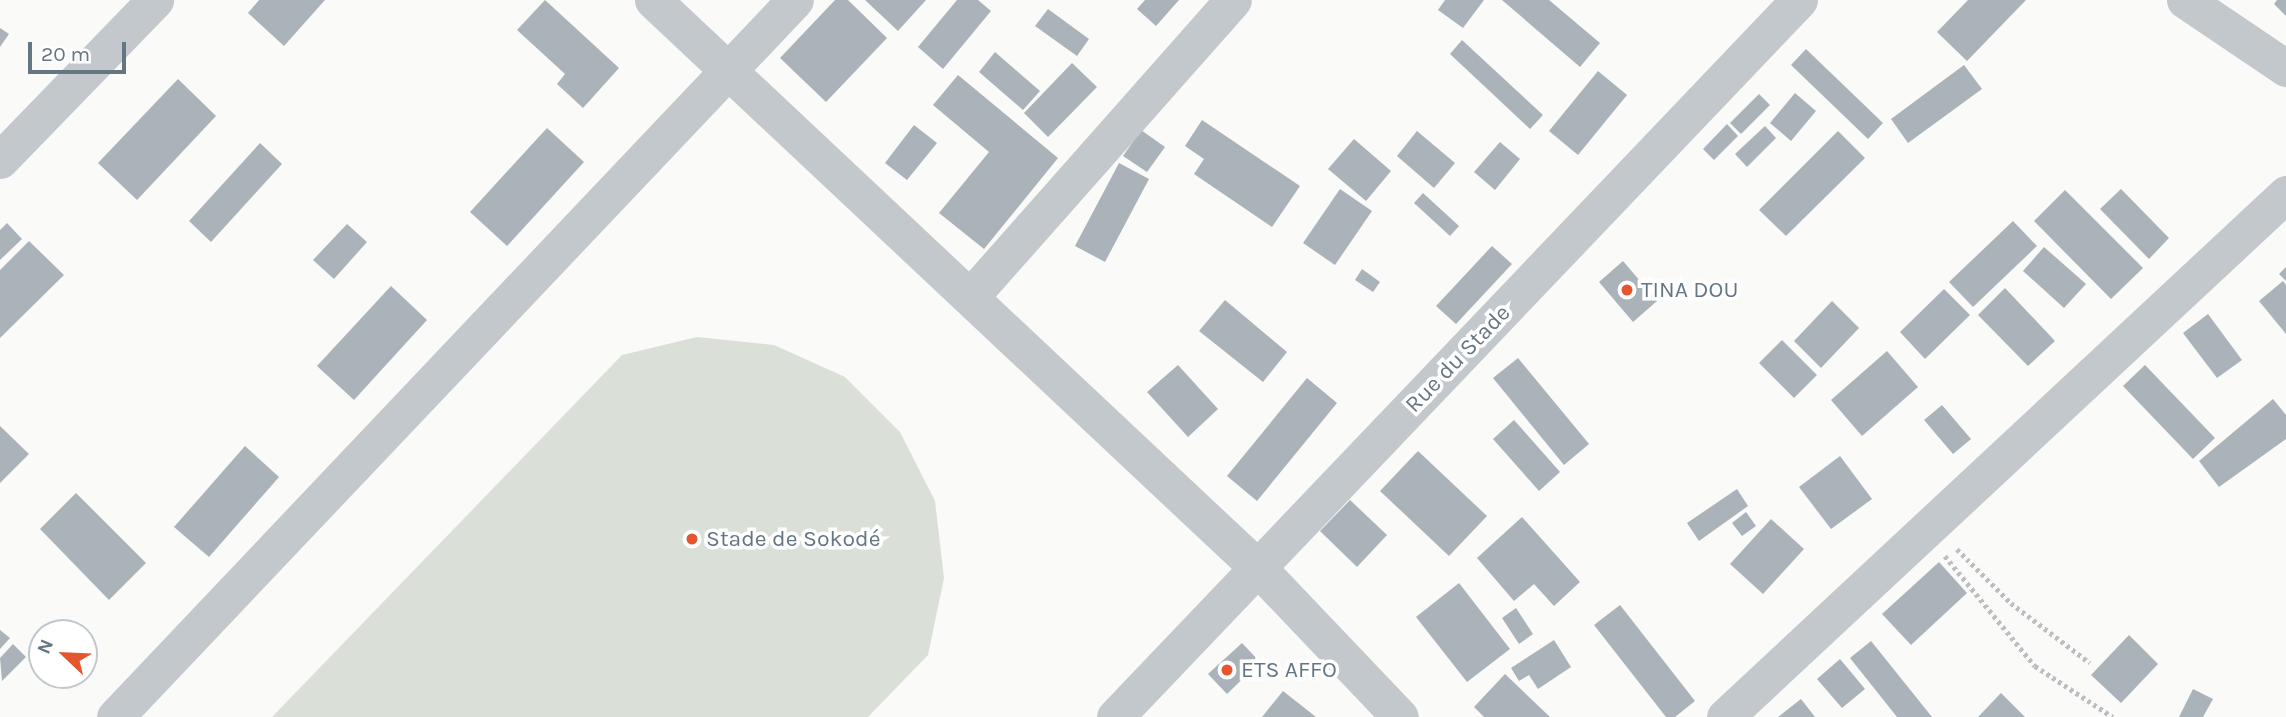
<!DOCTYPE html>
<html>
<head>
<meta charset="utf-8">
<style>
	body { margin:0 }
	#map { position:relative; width:2286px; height:717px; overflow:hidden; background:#fafaf8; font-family:Karla,sans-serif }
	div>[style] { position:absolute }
	.green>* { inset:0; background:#dadfd7 }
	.building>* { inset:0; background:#aab3b9 }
	.path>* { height:4.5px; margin-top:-2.25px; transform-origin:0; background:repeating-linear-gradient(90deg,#bbbfc2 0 3.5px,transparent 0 7px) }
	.minor>* { height:37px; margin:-18.5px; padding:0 18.5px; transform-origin:18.5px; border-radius:18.5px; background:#c3c8cc }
	.dots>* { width:19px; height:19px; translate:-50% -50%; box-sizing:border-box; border:4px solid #fff; border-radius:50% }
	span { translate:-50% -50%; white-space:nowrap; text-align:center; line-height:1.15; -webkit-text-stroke:7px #fff; paint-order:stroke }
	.poi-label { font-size:23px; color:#657683 }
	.left { translate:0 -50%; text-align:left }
	.street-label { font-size:23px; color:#657683 }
	.north { position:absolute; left:28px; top:619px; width:70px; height:70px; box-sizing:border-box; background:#fff; border:2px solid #c1c8cd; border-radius:50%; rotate:293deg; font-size:19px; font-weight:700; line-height:28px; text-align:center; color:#657683 }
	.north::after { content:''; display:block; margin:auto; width:24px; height:32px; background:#e4572e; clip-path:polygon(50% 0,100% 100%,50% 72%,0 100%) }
	.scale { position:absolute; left:28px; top:42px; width:98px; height:32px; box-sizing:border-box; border:4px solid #657683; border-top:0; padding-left:9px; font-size:21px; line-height:24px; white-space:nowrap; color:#657683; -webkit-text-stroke:5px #fff; paint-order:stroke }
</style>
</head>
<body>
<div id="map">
	<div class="green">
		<div style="clip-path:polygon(697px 337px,774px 345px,845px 377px,900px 432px,935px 501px,944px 578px,928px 655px,868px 717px,272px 717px,622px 355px)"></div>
	</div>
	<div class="building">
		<div style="clip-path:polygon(259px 0,325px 0,284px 46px,248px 13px)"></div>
		<div style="clip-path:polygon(545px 0,619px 68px,583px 108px,557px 84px,565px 74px,517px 30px)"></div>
		<div style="clip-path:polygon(835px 0,848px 0,887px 38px,826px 102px,780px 58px)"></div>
		<div style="clip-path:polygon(865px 0,926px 0,898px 31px)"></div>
		<div style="clip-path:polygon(957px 0,978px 0,991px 11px,943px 69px,918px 47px)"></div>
		<div style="clip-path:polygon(1145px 0,1179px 0,1156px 26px,1137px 9px)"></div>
		<div style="clip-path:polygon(1445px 0,1484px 0,1463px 28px,1438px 10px)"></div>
		<div style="clip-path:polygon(1502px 0,1549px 0,1600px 43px,1580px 67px)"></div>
		<div style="clip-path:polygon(1968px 0,2026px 0,1967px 61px,1937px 32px)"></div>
		<div style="clip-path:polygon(2277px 0,2286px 0,2286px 16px,2274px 4px)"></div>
		<div style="clip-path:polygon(1048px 9px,1089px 39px,1077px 56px,1035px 26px)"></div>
		<div style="clip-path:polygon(0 28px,9px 34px,0 47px)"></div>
		<div style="clip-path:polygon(1462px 40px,1543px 115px,1530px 129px,1450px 54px)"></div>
		<div style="clip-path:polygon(1806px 49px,1883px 123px,1868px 139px,1791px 65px)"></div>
		<div style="clip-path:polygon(995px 52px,1040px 91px,1023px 110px,979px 72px)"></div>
		<div style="clip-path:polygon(1072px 63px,1097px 87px,1048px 137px,1024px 113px)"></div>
		<div style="clip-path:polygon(1964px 65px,1982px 89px,1908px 143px,1891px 119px)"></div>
		<div style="clip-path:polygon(1598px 71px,1627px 95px,1578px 155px,1549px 131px)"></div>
		<div style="clip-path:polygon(958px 75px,1058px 158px,984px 249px,939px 213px,989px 152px,933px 105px)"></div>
		<div style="clip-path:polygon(178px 79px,216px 116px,137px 200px,98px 163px)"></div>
		<div style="clip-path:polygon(1795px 93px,1816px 111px,1791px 141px,1770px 123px)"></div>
		<div style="clip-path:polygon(1759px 94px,1770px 105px,1741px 134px,1730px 123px)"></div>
		<div style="clip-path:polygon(1202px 120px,1300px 186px,1272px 227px,1194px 174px,1204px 159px,1185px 146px)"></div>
		<div style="clip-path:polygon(1727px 124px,1738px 136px,1714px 160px,1703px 149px)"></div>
		<div style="clip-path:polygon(914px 125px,937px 143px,907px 180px,885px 163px)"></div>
		<div style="clip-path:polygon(1765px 126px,1776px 138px,1747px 167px,1735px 154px)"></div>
		<div style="clip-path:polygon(547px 128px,584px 162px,507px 246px,470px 212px)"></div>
		<div style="clip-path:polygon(1141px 130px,1165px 147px,1147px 172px,1123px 156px)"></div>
		<div style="clip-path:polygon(1417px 131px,1455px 163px,1434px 188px,1397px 156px)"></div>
		<div style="clip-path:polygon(1838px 131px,1865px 158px,1786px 236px,1759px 210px)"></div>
		<div style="clip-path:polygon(1354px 139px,1391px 171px,1366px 201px,1328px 169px)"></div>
		<div style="clip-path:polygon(1500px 142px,1520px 159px,1495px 190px,1474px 172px)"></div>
		<div style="clip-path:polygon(260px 143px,282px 164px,211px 242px,189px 221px)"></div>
		<div style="clip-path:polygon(1119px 163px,1149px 179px,1105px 262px,1075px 246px)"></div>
		<div style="clip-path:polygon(1340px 189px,1372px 211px,1335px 265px,1303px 243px)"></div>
		<div style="clip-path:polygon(2121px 189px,2169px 238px,2149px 259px,2100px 209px)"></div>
		<div style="clip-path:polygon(2065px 190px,2143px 268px,2111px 299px,2034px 221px)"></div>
		<div style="clip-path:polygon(1423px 193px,1459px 226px,1450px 236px,1414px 203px)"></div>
		<div style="clip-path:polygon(2013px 221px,2037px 246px,1973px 307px,1949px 282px)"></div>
		<div style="clip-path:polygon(7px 223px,22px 239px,0 260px,0 230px)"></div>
		<div style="clip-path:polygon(347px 224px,367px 242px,334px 279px,313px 260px)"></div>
		<div style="clip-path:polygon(29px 241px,64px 275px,0 338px,0 270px)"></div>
		<div style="clip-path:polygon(1492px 246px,1512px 264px,1456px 324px,1436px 306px)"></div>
		<div style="clip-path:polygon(2044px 247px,2086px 284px,2064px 308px,2023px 271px)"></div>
		<div style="clip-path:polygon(1623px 261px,1657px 301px,1633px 322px,1599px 282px)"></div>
		<div style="clip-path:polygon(2286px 267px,2286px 281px,2279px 274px)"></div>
		<div style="clip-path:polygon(1362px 269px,1380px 282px,1373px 292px,1355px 280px)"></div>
		<div style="clip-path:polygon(2283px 281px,2286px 285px,2286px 334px,2259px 301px)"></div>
		<div style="clip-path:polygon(391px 286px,427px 320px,354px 400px,317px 366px)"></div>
		<div style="clip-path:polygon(2005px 288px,2055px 341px,2028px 366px,1978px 315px)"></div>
		<div style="clip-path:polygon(1944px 289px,1970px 315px,1925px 359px,1900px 332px)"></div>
		<div style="clip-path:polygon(1225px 300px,1287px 352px,1263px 382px,1199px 331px)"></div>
		<div style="clip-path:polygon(1832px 301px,1859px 328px,1821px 368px,1794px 341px)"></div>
		<div style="clip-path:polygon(2208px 314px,2242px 360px,2217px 378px,2183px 333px)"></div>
		<div style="clip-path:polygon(1782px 340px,1817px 375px,1794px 398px,1759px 363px)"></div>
		<div style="clip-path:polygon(1887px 351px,1918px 387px,1862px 436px,1831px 400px)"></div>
		<div style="clip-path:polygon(1518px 358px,1589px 444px,1564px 465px,1493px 378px)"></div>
		<div style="clip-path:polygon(1178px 365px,1218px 409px,1188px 437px,1147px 392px)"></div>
		<div style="clip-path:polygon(2145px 365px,2215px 438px,2193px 459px,2123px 386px)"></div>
		<div style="clip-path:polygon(1307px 378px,1337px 403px,1257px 501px,1227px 476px)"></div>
		<div style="clip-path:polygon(2273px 399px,2286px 415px,2286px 439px,2219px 487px,2199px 461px)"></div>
		<div style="clip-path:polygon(1942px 405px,1971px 439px,1953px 454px,1924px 420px)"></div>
		<div style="clip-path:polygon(1514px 420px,1560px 472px,1539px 491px,1493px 439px)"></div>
		<div style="clip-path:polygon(0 426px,29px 454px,0 483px)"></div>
		<div style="clip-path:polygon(245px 446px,279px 477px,209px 557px,174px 527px)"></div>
		<div style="clip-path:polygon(1418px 451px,1487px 516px,1449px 556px,1380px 491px)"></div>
		<div style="clip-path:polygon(1840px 456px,1872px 499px,1831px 529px,1799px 487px)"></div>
		<div style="clip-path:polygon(1737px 489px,1748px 506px,1699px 541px,1687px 523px)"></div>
		<div style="clip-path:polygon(76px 493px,146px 563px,109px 600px,40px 529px)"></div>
		<div style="clip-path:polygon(1350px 500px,1387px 535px,1357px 567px,1320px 531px)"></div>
		<div style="clip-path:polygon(1746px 512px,1756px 526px,1742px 536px,1732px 523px)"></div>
		<div style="clip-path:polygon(1522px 517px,1580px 582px,1554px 606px,1534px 584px,1514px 601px,1477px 558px)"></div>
		<div style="clip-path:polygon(1771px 519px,1804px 549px,1763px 594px,1730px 564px)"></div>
		<div style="clip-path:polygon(1939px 562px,1967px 593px,1911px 645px,1882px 614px)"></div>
		<div style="clip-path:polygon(1459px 583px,1510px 649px,1467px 682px,1416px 617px)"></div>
		<div style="clip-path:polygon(1620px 605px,1695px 701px,1675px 717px,1666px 717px,1594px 625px)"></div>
		<div style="clip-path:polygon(1516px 608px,1533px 634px,1519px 644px,1502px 618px)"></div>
		<div style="clip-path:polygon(0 630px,10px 638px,0 649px)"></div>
		<div style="clip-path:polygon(2129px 635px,2158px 664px,2121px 703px,2091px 675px)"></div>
		<div style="clip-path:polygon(1554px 640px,1571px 667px,1538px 689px,1529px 675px,1519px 681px,1511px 668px)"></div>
		<div style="clip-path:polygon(1871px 641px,1932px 717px,1897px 717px,1850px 658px)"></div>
		<div style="clip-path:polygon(1242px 643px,1260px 662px,1227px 694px,1208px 674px)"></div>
		<div style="clip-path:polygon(13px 644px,26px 657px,2px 681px,0 658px)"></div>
		<div style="clip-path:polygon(1840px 659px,1865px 689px,1842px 708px,1817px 679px)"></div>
		<div style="clip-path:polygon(1505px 674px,1550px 717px,1484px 717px,1474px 707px)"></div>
		<div style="clip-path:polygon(2193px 689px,2213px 699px,2203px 717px,2179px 717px)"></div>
		<div style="clip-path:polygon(1283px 691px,1316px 717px,1262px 717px)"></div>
		<div style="clip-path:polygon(2001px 693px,2025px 717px,1978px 717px)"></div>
		<div style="clip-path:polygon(1801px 699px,1815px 717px,1778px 717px)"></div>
	</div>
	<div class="path">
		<div style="left:1957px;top:549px;width:76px;rotate:45deg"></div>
		<div style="left:2011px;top:603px;width:99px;rotate:37.2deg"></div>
		<div style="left:1945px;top:556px;width:142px;rotate:50.7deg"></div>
		<div style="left:2035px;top:666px;width:93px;rotate:33.2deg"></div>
	</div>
	<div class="minor">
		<div style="left:653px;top:0;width:831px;rotate:43.2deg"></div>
		<div style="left:1259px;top:569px;width:204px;rotate:46.4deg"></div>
		<div style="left:2185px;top:0;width:122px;rotate:34deg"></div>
		<div style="left:0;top:160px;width:223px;rotate:-45.9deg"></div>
		<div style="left:971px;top:296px;width:395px;rotate:-48.5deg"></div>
		<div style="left:115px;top:717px;width:988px;rotate:-46.52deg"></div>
		<div style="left:1115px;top:717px;width:991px;rotate:-46.35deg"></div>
		<div style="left:1725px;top:717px;width:767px;rotate:-42.99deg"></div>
	</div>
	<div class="dots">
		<div style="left:1627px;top:290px;background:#e4572e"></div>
		<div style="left:692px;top:539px;background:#e4572e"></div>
		<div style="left:1227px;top:670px;background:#e4572e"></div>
	</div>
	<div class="poi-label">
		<span class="left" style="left:1641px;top:290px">TINA DOU</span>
		<span class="left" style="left:706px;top:539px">Stade de Sokodé</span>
		<span class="left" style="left:1241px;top:670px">ETS AFFO</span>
	</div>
	<div class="street-label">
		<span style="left:1458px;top:359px;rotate:-46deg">Rue du Stade</span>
	</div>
	<div class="north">N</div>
	<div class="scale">20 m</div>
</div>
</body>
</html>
